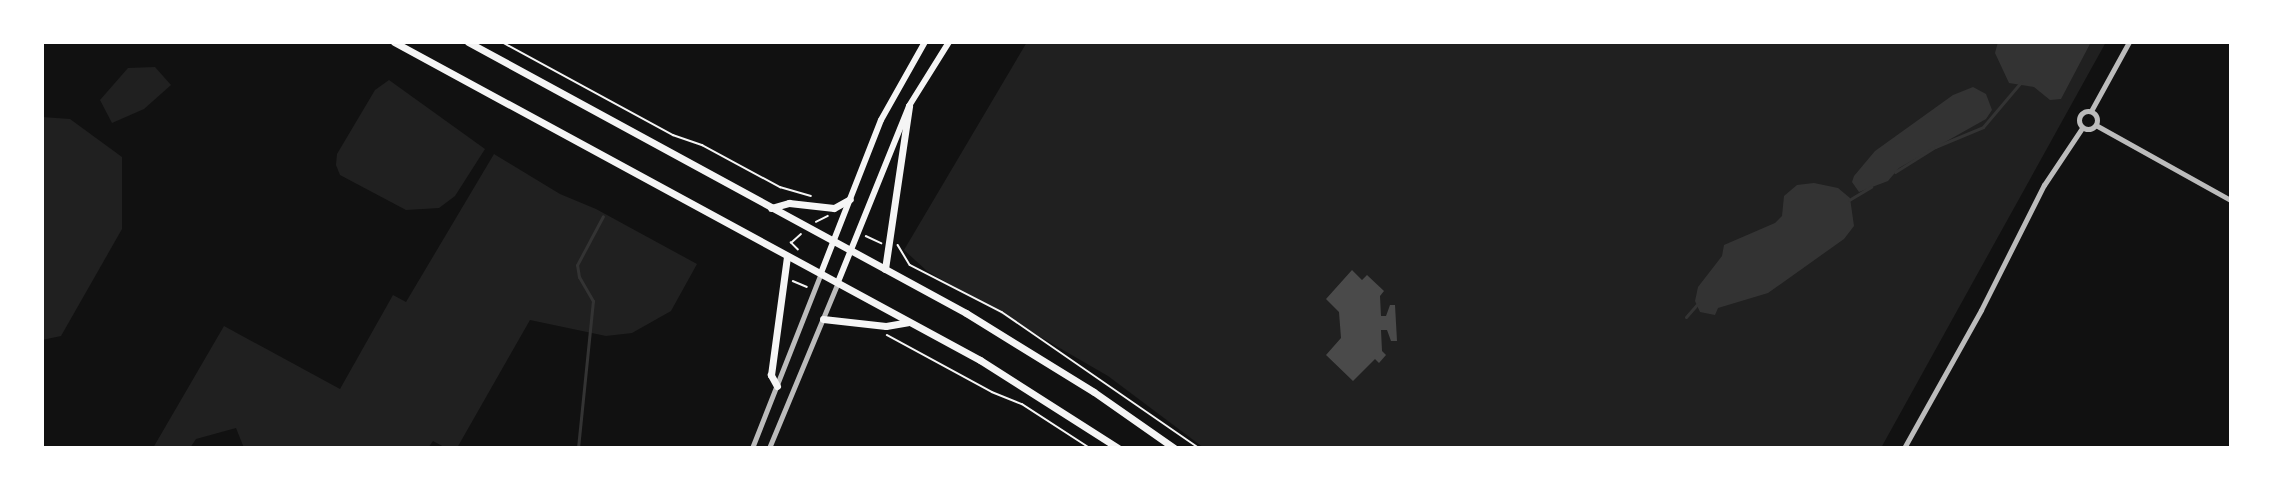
<!DOCTYPE html>
<html>
<head>
<meta charset="utf-8">
<style>
	body { margin:0 }
	#map { position:relative; width:2273px; height:490px; overflow:hidden; background:#111; font-family:"Alegreya Sans",sans-serif }
	div>[style] { position:absolute }
	.green>* { inset:0; background:#202020 }
	.water>* { inset:0; background:#333 }
	.stream>* { height:3px; margin:-1.5px; padding:0 1.5px; transform-origin:1.5px; border-radius:1.5px; background:#333 }
	.building>* { inset:0; background:#4a4a4a }
	.path>* { height:1.5px; margin:-0.75px; padding:0 0.75px; transform-origin:0.75px; border-radius:0.75px; background:#f5f5f5 }
	.minor>* { height:4.5px; margin:-2.25px; padding:0 2.25px; transform-origin:2.25px; border-radius:2.25px; background:#bcbcbc }
	.tertiary>* { height:5px; margin:-2.5px; padding:0 2.5px; transform-origin:2.5px; border-radius:2.5px; background:#bcbcbc }
	.tertiary>.ring { margin:-2.5px; padding:0; box-sizing:content-box; background:none; border:5px solid #bcbcbc; border-radius:50% }
	.secondary>* { height:6px; margin:-3px; padding:0 3px; transform-origin:3px; border-radius:3px; background:#f5f5f5 }
	.trunk>* { height:7px; margin:-3.5px; padding:0 3.5px; transform-origin:3.5px; border-radius:3.5px; background:#f5f5f5 }
	span { translate:-50% -50%; white-space:nowrap; text-align:center; line-height:1.15; -webkit-text-stroke:4.5px #fff; paint-order:stroke }
	.frame { position:absolute; inset:0; border:44px solid #fff; pointer-events:none }
</style>
</head>
<body>
<div id="map">
	<div class="green">
		<div style="clip-path:polygon(1027px 42px,2106px 42px,1881px 448px,1204px 448px,1108px 376px,927px 271px,904px 250px)"></div>
		<div style="clip-path:polygon(155px 67px,171px 85px,144px 109px,112px 123px,100px 100px,128px 68px)"></div>
		<div style="clip-path:polygon(389px 80px,485px 149px,455px 196px,439px 208px,406px 210px,340px 175px,336px 165px,337px 154px,375px 90px)"></div>
		<div style="clip-path:polygon(42px 117px,70px 119px,122px 157px,122px 229px,61px 336px,42px 340px)"></div>
		<div style="clip-path:polygon(494px 154px,560px 194px,596px 209px,697px 264px,671px 311px,632px 333px,606px 336px,530px 320px,457px 448px,446px 448px,433px 441px,428px 448px,244px 448px,236px 428px,196px 439px,190px 448px,153px 448px,224px 326px,340px 389px,393px 295px,406px 302px)"></div>
	</div>
	<div class="water">
		<div style="clip-path:polygon(1998px 42px,2091px 42px,2061px 99px,2050px 100px,2034px 87px,2009px 83px,1995px 53px)"></div>
		<div style="clip-path:polygon(1973px 87px,1986px 94px,1992px 110px,1986px 119px,1899px 168px,1888px 181px,1859px 192px,1852px 182px,1854px 176px,1875px 151px,1953px 95px)"></div>
		<div style="clip-path:polygon(1814px 183px,1838px 188px,1850px 198px,1854px 226px,1844px 239px,1768px 293px,1718px 308px,1715px 315px,1700px 312px,1695px 301px,1698px 287px,1722px 256px,1724px 245px,1775px 223px,1782px 216px,1784px 196px,1797px 185px)"></div>
	</div>
	<div class="stream">
		<div style="left:1895px;top:172px;width:47px;rotate:-32deg"></div>
		<div style="left:1935px;top:147px;width:52px;rotate:-22.6deg"></div>
		<div style="left:1983px;top:127px;width:59px;rotate:-49.8deg"></div>
		<div style="left:1849px;top:200px;width:26px;rotate:-31deg"></div>
		<div style="left:1686px;top:317px;width:18px;rotate:-49deg"></div>
		<div style="left:578px;top:448px;width:148px;rotate:-84.2deg"></div>
		<div style="left:593px;top:301px;width:28px;rotate:-120deg"></div>
		<div style="left:579px;top:277px;width:12px;rotate:-99deg"></div>
		<div style="left:577px;top:265px;width:55px;rotate:-62deg"></div>
	</div>
	<div class="building">
		<div style="clip-path:polygon(1352px 270px,1362px 280px,1367px 275px,1384px 291px,1380px 296px,1381px 316px,1386px 316px,1390px 305px,1395px 305px,1397px 341px,1391px 341px,1387px 330px,1381px 330px,1382px 351px,1386px 355px,1379px 363px,1375px 359px,1353px 381px,1326px 355px,1341px 338px,1339px 312px,1326px 299px)"></div>
	</div>
	<div class="path">
		<div style="left:502px;top:42px;width:195px;rotate:28.5deg"></div>
		<div style="left:673px;top:135px;width:31px;rotate:19deg"></div>
		<div style="left:702px;top:145px;width:89px;rotate:28.3deg"></div>
		<div style="left:780px;top:187px;width:32px;rotate:16deg"></div>
		<div style="left:816px;top:222px;width:13px;rotate:-27deg"></div>
		<div style="left:866px;top:236px;width:17px;rotate:25deg"></div>
		<div style="left:898px;top:245px;width:23px;rotate:59deg"></div>
		<div style="left:910px;top:265px;width:103px;rotate:27.1deg"></div>
		<div style="left:1002px;top:312px;width:239px;rotate:34.6deg"></div>
		<div style="left:798px;top:250px;width:10px;rotate:-135deg"></div>
		<div style="left:791px;top:243px;width:13px;rotate:-42deg"></div>
		<div style="left:793px;top:281px;width:15px;rotate:23deg"></div>
		<div style="left:887px;top:335px;width:119px;rotate:28.5deg"></div>
		<div style="left:992px;top:392px;width:32px;rotate:22deg"></div>
		<div style="left:1022px;top:404px;width:81px;rotate:32.9deg"></div>
	</div>
	<div class="minor">
		<div style="left:2096px;top:125px;width:154px;rotate:29.1deg"></div>
	</div>
	<div class="tertiary">
		<div class="ring" style="left:2079px;top:111px;width:13px;height:13px"></div>
		<div style="left:2091px;top:111px;width:79px;rotate:-61.2deg"></div>
		<div style="left:752px;top:448px;width:188px;rotate:-68.5deg"></div>
		<div style="left:769px;top:448px;width:180px;rotate:-67.4deg"></div>
		<div style="left:1904px;top:448px;width:158px;rotate:-60.8deg"></div>
		<div style="left:1981px;top:310px;width:140px;rotate:-63.3deg"></div>
		<div style="left:2044px;top:185px;width:69px;rotate:-56.3deg"></div>
	</div>
	<div class="secondary">
		<div style="left:821px;top:273px;width:164px;rotate:-68.6deg"></div>
		<div style="left:881px;top:120px;width:90px;rotate:-60.6deg"></div>
		<div style="left:838px;top:282px;width:190px;rotate:-68deg"></div>
		<div style="left:909px;top:106px;width:75px;rotate:-58deg"></div>
	</div>
	<div class="trunk">
		<div style="left:394px;top:42px;width:667px;rotate:28.49deg"></div>
		<div style="left:980px;top:360px;width:164px;rotate:32.5deg"></div>
		<div style="left:468px;top:42px;width:567px;rotate:28.55deg"></div>
		<div style="left:966px;top:313px;width:150px;rotate:31.7deg"></div>
		<div style="left:1094px;top:392px;width:98px;rotate:35deg"></div>
		<div style="left:771px;top:208px;width:19px;rotate:-16deg"></div>
		<div style="left:789px;top:203px;width:45px;rotate:6.3deg"></div>
		<div style="left:834px;top:208px;width:18px;rotate:-29deg"></div>
		<div style="left:885px;top:269px;width:165px;rotate:-81.6deg"></div>
		<div style="left:823px;top:319px;width:63px;rotate:6.3deg"></div>
		<div style="left:886px;top:326px;width:22px;rotate:-10deg"></div>
		<div style="left:777px;top:386px;width:13px;rotate:-119deg"></div>
		<div style="left:771px;top:375px;width:120px;rotate:-82.3deg"></div>
	</div>
	<div class="frame"></div>
</div>
</body>
</html>
